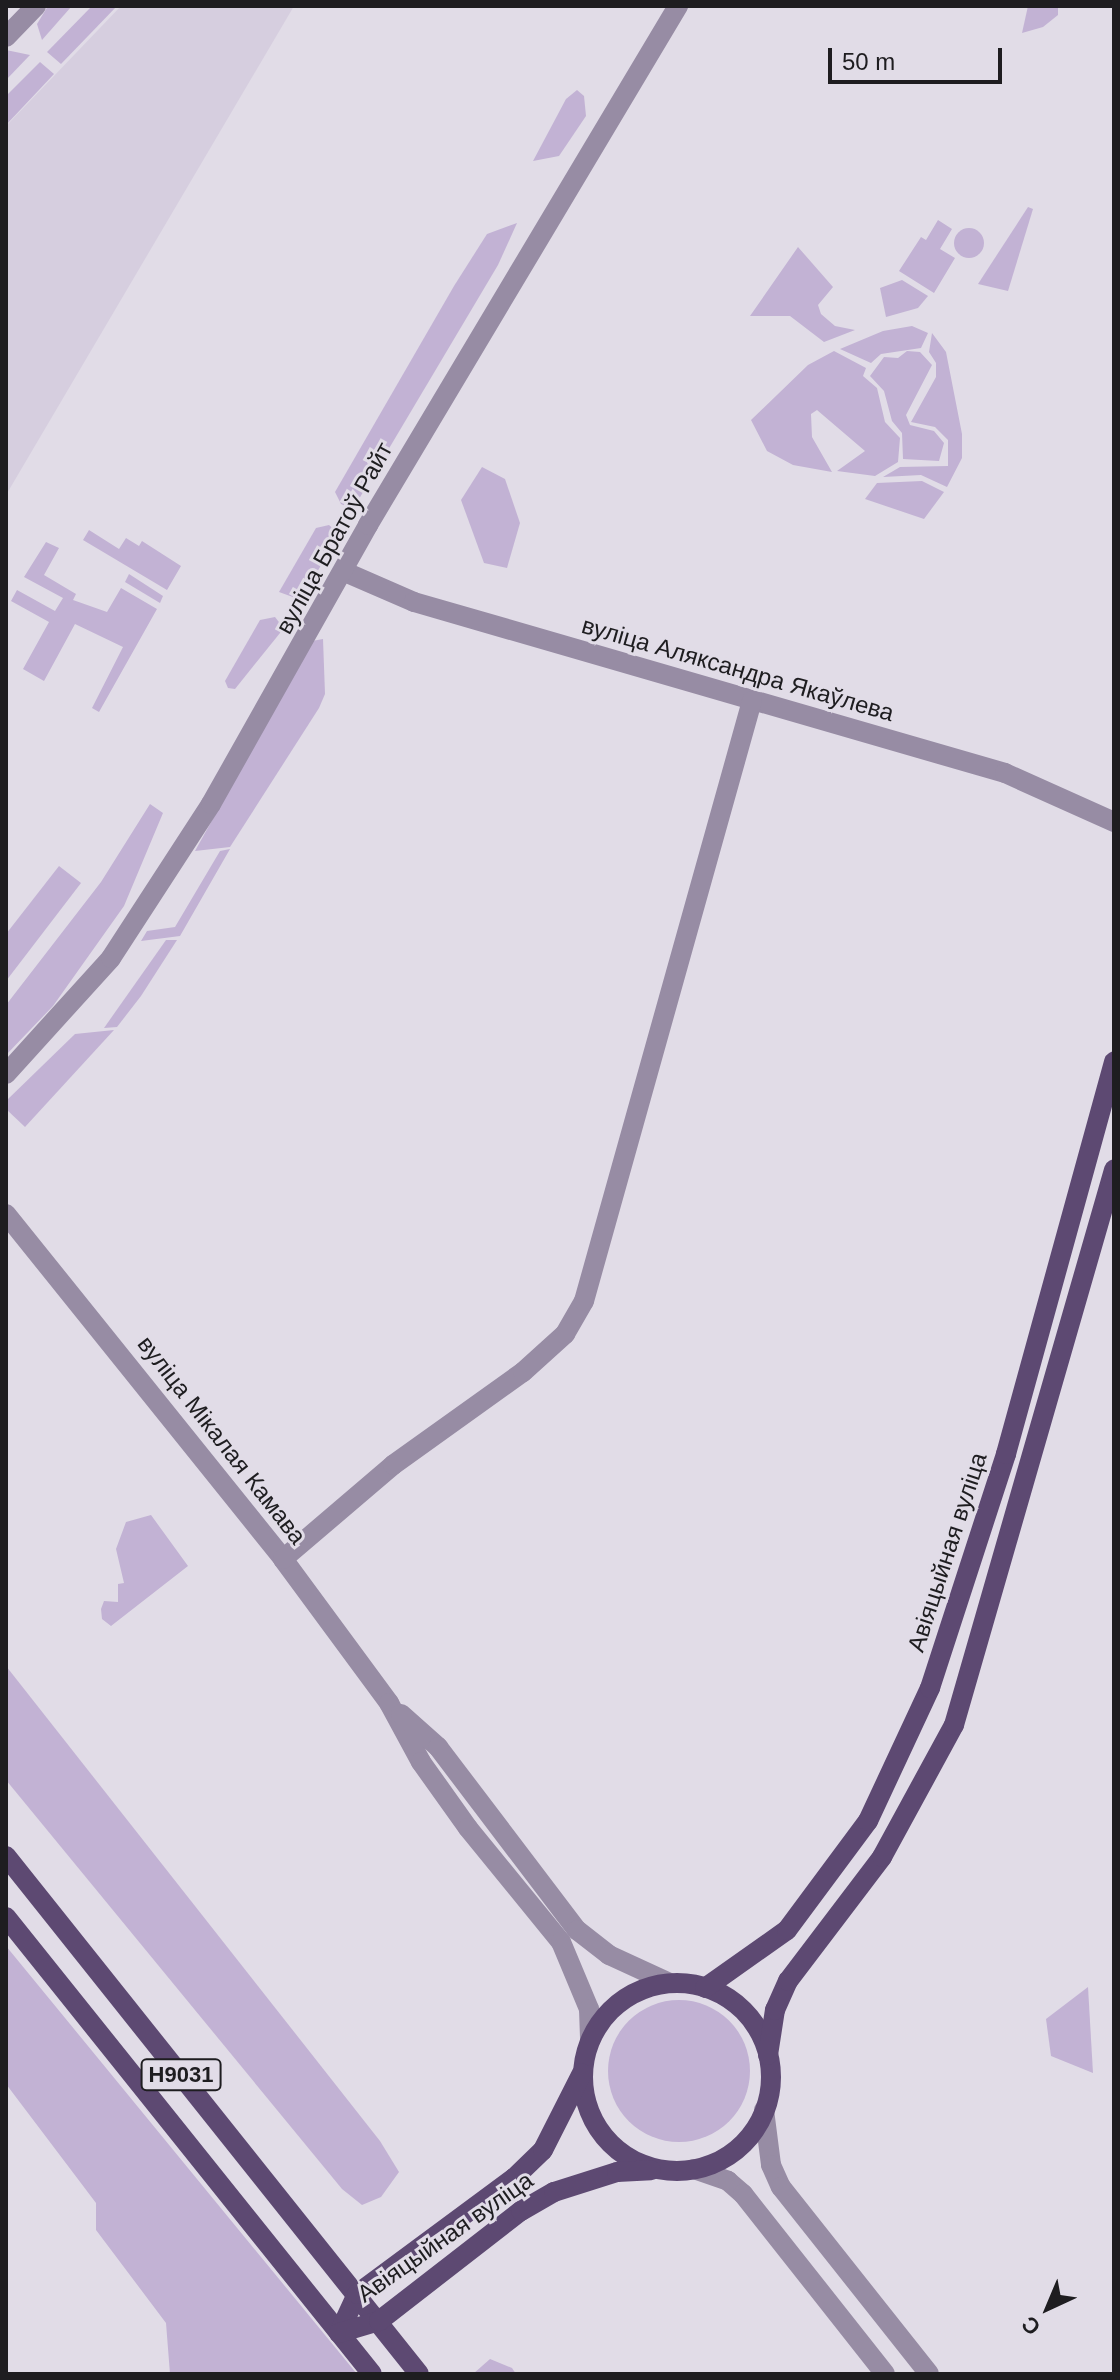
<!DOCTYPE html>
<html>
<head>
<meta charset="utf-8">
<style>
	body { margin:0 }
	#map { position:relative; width:1120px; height:2380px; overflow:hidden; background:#e1dce7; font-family:Arial,sans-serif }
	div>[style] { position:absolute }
	.built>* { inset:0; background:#d6cedf }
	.green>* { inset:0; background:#c2b2d4 }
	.round { border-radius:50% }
	.minor>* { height:20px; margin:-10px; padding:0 10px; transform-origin:10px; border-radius:10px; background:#978ca4 }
	.major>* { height:20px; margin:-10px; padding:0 10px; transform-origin:10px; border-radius:10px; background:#5d4972 }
	.major>.ring { margin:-10px; padding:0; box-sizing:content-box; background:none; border:20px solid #5d4972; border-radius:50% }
	span { translate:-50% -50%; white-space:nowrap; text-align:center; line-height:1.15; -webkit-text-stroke:6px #e1dce7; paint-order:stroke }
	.shield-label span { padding:2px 6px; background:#e1dce7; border:2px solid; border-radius:6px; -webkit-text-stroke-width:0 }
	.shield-label { font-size:22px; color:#1e1d20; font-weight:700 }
	.street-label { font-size:24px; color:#1e1d20 }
	.frame { position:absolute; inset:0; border:8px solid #1e1d20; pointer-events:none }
	.north { position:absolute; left:1008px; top:2268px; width:80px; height:80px; -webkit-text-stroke:6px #e1dce7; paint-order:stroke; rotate:224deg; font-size:22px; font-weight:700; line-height:32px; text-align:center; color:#1e1d20 }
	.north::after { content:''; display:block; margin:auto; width:28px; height:36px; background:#1e1d20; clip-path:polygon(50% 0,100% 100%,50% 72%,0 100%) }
	.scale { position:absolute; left:828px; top:48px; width:174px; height:36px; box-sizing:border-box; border:4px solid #1e1d20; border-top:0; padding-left:10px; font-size:24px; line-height:28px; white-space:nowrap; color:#1e1d20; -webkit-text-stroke:6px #e1dce7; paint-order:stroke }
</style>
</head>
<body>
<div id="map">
	<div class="built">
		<div style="clip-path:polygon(121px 6px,294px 6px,6px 495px,6px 126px)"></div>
	</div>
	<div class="green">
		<div style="clip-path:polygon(48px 6px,71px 7px,42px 40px,37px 24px)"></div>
		<div style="clip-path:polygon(92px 6px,117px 6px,61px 64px,47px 52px)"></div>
		<div style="clip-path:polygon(1028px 6px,1058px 6px,1058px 15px,1043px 27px,1022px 33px)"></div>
		<div style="clip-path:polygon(6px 50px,30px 55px,6px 80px)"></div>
		<div style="clip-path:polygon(40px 62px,54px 74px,6px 125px,6px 96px)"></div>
		<div style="clip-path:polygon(577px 90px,584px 96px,586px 116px,559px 156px,533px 161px,566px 99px)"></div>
		<div style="clip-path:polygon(1028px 207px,1033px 209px,1008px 291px,978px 284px)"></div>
		<div style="clip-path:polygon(938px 220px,952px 229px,940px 249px,955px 258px,934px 293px,899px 271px,921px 237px,926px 240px)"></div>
		<div style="clip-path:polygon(517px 223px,498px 265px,353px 509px,341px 504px,335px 492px,454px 286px,487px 234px)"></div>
		<div class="round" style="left:954px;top:228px;width:30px;height:30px"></div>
		<div style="clip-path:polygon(798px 247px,833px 287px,818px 305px,821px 314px,835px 326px,855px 330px,824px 342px,790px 316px,750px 316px)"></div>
		<div style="clip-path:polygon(902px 280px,928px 296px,918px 308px,886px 317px,880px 288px)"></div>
		<div style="clip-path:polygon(912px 326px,928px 333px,921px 348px,881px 354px,871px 363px,840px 349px,883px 331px)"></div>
		<div style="clip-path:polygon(932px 333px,946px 352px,962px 434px,962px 458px,947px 487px,921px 475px,883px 477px,900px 467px,948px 466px,948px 440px,935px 427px,911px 422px,936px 377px,936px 363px,929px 352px)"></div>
		<div style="clip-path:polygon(834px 351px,866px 368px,863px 376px,877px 388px,885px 422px,900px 438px,898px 462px,875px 476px,837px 471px,865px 451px,817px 410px,811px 414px,812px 437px,832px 472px,793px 465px,767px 451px,751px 420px,808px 365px)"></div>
		<div style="clip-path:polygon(907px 351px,920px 352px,932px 365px,906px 415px,910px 425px,934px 431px,944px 443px,939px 461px,903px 459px,902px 433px,892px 421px,884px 391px,870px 376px,884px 357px,898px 358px)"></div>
		<div style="clip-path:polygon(482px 467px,505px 479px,520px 523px,507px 568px,484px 563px,461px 500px)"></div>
		<div style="clip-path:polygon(922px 481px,944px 492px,924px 519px,865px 499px,877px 483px)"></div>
		<div style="clip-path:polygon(329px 525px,339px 534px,301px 600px,279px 592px,316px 528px)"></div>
		<div style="clip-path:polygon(89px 530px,119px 549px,126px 538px,139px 546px,142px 541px,181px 566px,167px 590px,83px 540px)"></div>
		<div style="clip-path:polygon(46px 542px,59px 548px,44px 575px,76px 594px,73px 600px,107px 612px,121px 588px,157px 609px,99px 712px,92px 708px,123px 647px,75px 624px,44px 681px,23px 669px,49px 622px,11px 601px,17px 590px,55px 611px,63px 598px,24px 577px)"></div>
		<div style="clip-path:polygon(129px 574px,163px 596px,160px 603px,125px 582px)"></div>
		<div style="clip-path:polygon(275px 617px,282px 626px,280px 633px,235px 689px,228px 688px,225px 681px,260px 620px)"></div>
		<div style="clip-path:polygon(323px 639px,325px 694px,319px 708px,230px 847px,195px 851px,312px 641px)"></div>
		<div style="clip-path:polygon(150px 804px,163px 813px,124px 906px,53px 1006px,6px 1055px,6px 1005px,101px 882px)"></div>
		<div style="clip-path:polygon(230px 849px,180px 936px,141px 941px,147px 931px,175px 927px,220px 851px)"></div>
		<div style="clip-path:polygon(59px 866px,81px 883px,6px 981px,6px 934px)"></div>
		<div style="clip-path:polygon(166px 940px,177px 940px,141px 996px,117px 1027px,104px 1028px)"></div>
		<div style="clip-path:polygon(114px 1030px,25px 1127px,6px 1109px,6px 1101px,75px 1034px)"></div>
		<div style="clip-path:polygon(151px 1515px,188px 1566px,111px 1626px,102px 1619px,101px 1609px,104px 1601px,118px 1602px,118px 1584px,124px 1583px,116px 1549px,126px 1522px)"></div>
		<div style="clip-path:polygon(6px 1666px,380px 2141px,399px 2172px,381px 2197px,362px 2205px,342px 2189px,6px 1780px)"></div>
		<div style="clip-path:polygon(6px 1946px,334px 2346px,357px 2374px,170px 2374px,166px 2323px,96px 2230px,96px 2203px,6px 2084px)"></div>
		<div style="clip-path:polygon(1088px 1987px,1093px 2073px,1051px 2056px,1046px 2019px)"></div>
		<div class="round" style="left:608px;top:2000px;width:142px;height:142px"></div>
		<div style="clip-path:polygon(490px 2359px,512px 2368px,516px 2374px,473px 2374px)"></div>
	</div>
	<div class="minor">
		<div style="left:6px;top:37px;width:43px;rotate:-45.9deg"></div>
		<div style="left:345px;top:572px;width:75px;rotate:23.5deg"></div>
		<div style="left:414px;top:602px;width:615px;rotate:16.14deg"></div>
		<div style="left:1005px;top:773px;width:120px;rotate:24.2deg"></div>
		<div style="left:6px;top:1074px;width:156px;rotate:-47.8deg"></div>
		<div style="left:111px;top:958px;width:184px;rotate:-57deg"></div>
		<div style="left:211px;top:804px;width:320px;rotate:-60.6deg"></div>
		<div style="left:368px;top:525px;width:605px;rotate:-59.15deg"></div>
		<div style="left:6px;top:1214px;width:442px;rotate:51.2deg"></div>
		<div style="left:283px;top:1559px;width:179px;rotate:53.6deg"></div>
		<div style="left:389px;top:1703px;width:67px;rotate:61.5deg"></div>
		<div style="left:421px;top:1762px;width:81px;rotate:54.5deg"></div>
		<div style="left:468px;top:1828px;width:147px;rotate:50.8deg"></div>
		<div style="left:561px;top:1942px;width:73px;rotate:67.3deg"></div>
		<div style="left:589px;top:2009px;width:31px;rotate:88deg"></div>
		<div style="left:283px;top:1559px;width:145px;rotate:-40.5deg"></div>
		<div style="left:393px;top:1465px;width:160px;rotate:-35.6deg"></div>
		<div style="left:523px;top:1372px;width:57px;rotate:-42.1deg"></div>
		<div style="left:565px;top:1334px;width:38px;rotate:-60deg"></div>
		<div style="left:584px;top:1301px;width:623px;rotate:-74.36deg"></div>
		<div style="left:401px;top:1714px;width:50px;rotate:41.7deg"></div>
		<div style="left:438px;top:1747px;width:230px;rotate:52.8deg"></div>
		<div style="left:577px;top:1930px;width:41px;rotate:38deg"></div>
		<div style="left:609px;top:1955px;width:67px;rotate:24.7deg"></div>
		<div style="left:764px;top:2110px;width:55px;rotate:82.7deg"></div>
		<div style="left:771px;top:2165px;width:24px;rotate:66deg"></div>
		<div style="left:781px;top:2187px;width:238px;rotate:51.6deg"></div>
		<div style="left:694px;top:2169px;width:36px;rotate:19deg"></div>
		<div style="left:728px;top:2181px;width:20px;rotate:41deg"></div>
		<div style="left:743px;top:2194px;width:229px;rotate:51.7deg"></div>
	</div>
	<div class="major">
		<div style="left:6px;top:1856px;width:662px;rotate:51.43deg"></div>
		<div style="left:6px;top:1917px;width:585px;rotate:51.31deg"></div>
		<div class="ring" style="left:583px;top:1983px;width:168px;height:168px"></div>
		<div style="left:705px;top:1988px;width:100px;rotate:-35.3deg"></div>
		<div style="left:787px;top:1930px;width:136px;rotate:-53.4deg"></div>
		<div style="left:868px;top:1821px;width:147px;rotate:-65deg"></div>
		<div style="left:930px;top:1688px;width:246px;rotate:-72deg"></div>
		<div style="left:1006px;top:1454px;width:407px;rotate:-74.6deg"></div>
		<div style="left:768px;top:2055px;width:46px;rotate:-81.2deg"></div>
		<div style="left:775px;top:2010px;width:32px;rotate:-66deg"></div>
		<div style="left:788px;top:1981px;width:156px;rotate:-52.8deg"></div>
		<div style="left:882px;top:1857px;width:150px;rotate:-61.4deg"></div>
		<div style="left:954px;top:1725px;width:578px;rotate:-73.92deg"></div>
		<div style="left:339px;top:2333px;width:43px;rotate:-65.2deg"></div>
		<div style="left:357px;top:2294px;width:195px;rotate:-36.5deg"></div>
		<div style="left:514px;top:2178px;width:40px;rotate:-44deg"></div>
		<div style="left:543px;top:2150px;width:86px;rotate:-63.1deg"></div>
		<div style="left:339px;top:2333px;width:42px;rotate:-16.7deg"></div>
		<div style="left:379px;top:2321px;width:180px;rotate:-37.8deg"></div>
		<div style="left:521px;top:2211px;width:38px;rotate:-30deg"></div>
		<div style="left:554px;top:2192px;width:66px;rotate:-17.6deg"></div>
		<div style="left:617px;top:2172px;width:34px;rotate:-3deg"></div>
	</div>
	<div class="shield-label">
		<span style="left:181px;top:2075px">Н9031</span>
	</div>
	<div class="street-label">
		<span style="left:334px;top:538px;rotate:-61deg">вуліца Братоў Райт</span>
		<span style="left:738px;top:669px;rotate:16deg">вуліца Аляксандра Якаўлева</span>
		<span style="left:222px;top:1440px;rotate:52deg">вуліца Мікалая Камава</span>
		<span style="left:947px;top:1552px;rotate:-72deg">Авіяцыйная вуліца</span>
		<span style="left:445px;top:2237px;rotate:-35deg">Авіяцыйная вуліца</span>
	</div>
	<div class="frame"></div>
	<div class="north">С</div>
	<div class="scale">50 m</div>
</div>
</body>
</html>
